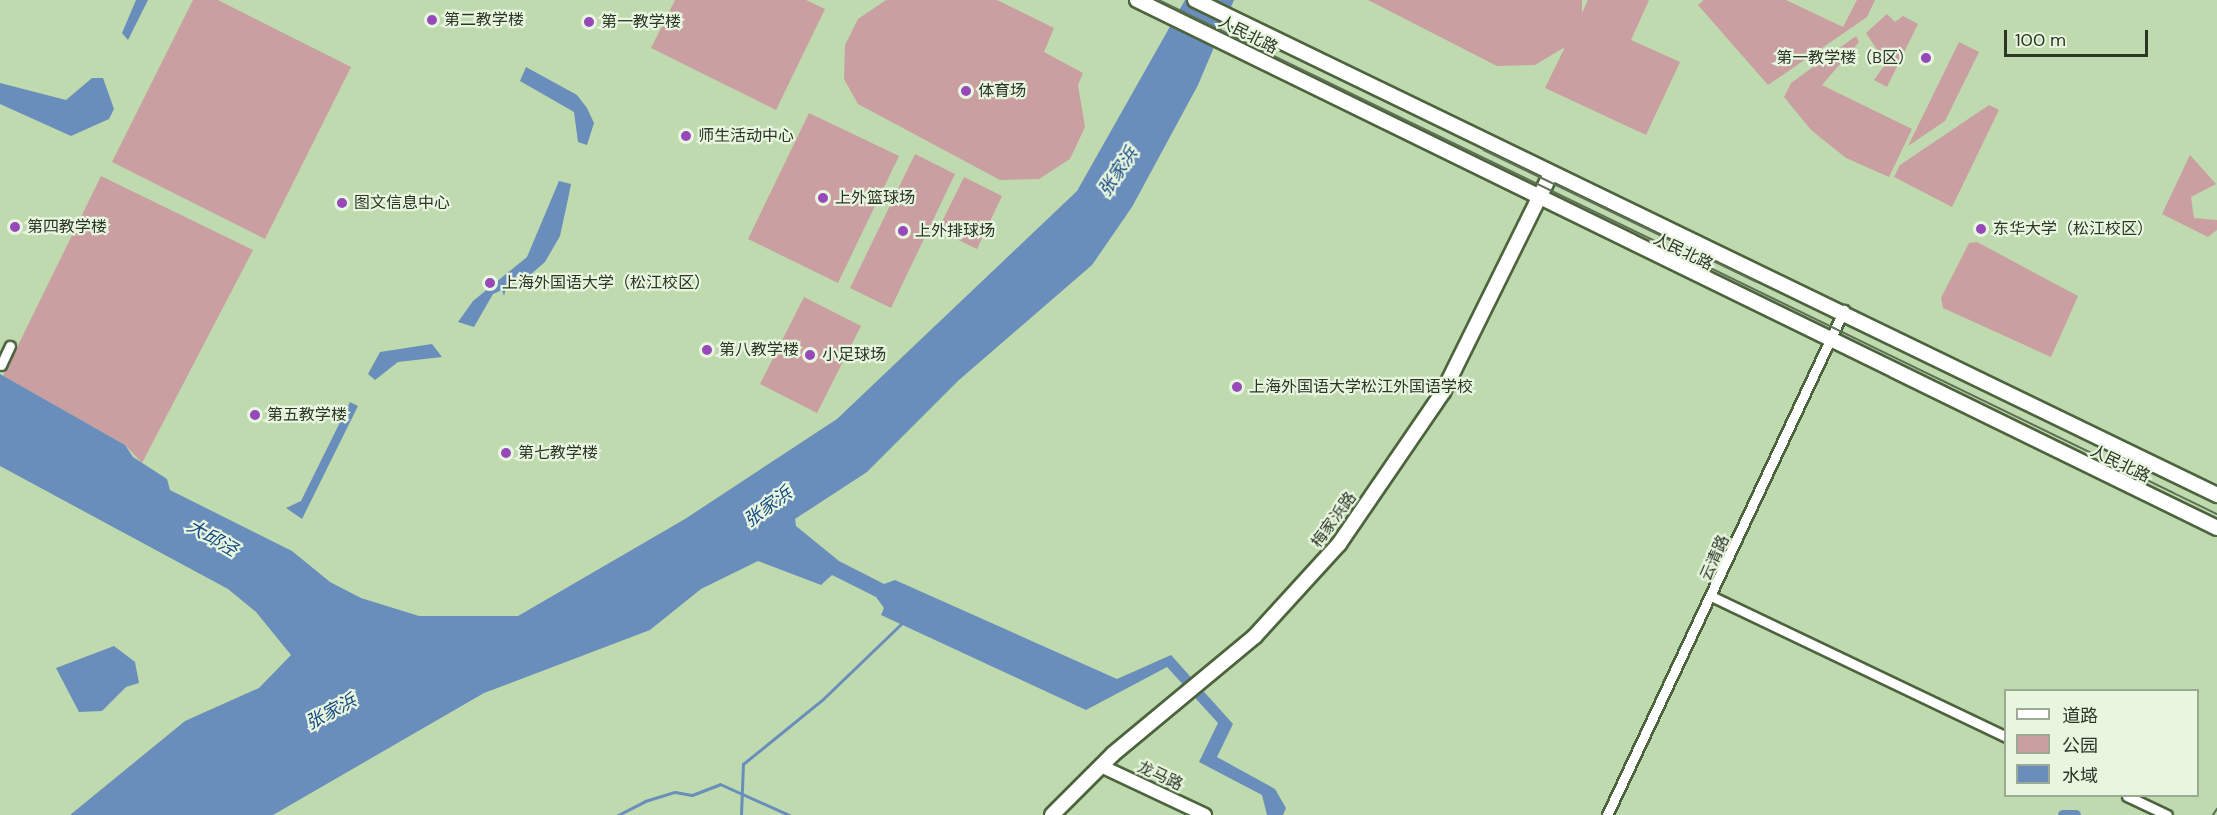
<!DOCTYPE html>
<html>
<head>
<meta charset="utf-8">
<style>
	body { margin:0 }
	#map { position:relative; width:2217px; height:815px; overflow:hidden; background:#bfdaae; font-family:"DM Sans","Noto Sans SC",sans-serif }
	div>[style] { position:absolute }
	.green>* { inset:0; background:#ca9fa2 }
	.water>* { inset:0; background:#698ebc }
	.stream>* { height:3px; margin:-1.5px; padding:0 1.5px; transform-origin:1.5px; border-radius:1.5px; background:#698ebc }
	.canal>* { height:10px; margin:-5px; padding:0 5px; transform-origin:5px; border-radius:5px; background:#698ebc }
	.roads { filter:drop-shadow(2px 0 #4c643d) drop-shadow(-2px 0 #4c643d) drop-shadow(0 2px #4c643d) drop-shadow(0 -2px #4c643d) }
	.minor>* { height:9px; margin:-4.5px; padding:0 4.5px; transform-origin:4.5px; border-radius:4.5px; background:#fff }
	.tertiary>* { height:12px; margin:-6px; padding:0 6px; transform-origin:6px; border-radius:6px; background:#fff }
	.secondary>* { height:14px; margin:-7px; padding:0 7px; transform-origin:7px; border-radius:7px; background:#fff }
	.tram>* { height:1.5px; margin:-0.75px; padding:0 0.75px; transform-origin:0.75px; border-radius:0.75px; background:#5f7056 }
	.dots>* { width:16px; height:16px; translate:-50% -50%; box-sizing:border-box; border:3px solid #e8f6e0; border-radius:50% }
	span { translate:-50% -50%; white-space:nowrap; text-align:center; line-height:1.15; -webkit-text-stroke:4.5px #e8f6e0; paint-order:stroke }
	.poi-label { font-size:16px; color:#2b3625 }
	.left { translate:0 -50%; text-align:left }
	.right { translate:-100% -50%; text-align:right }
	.street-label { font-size:16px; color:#2b3625 }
	.water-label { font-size:18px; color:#144983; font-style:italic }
	.legend { position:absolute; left:2004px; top:689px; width:195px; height:108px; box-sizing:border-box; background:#e8f6e0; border:2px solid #9ca995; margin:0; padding:8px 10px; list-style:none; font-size:18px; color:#2b3625 }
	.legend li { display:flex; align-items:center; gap:12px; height:30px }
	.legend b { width:30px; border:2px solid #9ca995 }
	.scale { position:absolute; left:2004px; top:30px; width:144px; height:27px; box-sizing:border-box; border:3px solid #2b3625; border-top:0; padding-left:8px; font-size:18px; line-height:21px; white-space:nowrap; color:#2b3625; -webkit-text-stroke:4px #e8f6e0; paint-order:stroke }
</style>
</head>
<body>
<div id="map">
	<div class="green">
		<div style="clip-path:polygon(193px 0,218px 0,351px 67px,265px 239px,112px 162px)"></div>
		<div style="clip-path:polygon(675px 0,806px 0,825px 9px,776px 110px,651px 48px)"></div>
		<div style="clip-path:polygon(886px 0,997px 0,1054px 28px,1044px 52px,1083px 73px,1078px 85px,1085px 127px,1070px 159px,1039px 179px,1000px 180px,858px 104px,844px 79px,845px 45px,858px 19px)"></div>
		<div style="clip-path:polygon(1368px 0,1582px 0,1582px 13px,1588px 0,1649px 0,1631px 40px,1680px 62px,1646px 135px,1545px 88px,1565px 47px,1535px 65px,1497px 66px)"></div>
		<div style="clip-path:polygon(1704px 0,1786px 0,1843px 27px,1857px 0,1875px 0,1867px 17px,1768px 85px,1698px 5px)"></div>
		<div style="clip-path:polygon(1887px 14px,1895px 22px,1903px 16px,1918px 24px,1887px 87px,1874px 80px,1886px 63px,1866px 33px)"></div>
		<div style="clip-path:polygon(1856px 36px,1859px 42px,1822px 85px,1912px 129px,1889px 177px,1846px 158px,1811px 130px,1784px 97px,1791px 83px)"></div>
		<div style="clip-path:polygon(1959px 42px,1979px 52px,1945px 121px,1908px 146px)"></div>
		<div style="clip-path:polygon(1989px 105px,1999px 110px,1952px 207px,1894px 177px,1900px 165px)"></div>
		<div style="clip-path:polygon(809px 113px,899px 156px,838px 283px,748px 239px)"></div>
		<div style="clip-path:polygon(915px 154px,955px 174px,891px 308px,850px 288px)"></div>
		<div style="clip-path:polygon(2190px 155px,2216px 184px,2191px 197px,2194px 218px,2217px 220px,2217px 230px,2208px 237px,2162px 214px)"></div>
		<div style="clip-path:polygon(101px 176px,253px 250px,142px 463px,125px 445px,3px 376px)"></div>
		<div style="clip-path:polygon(964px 177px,1002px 196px,977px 249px,938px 230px)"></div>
		<div style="clip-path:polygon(1977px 242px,2078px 296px,2051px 357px,1943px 308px,1941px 298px,1969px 243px)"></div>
		<div style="clip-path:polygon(804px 297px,861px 326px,817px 413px,760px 384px)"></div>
	</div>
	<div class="water">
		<div style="clip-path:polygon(136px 0,148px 0,128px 40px,122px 33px)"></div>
		<div style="clip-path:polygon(1185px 0,1234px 0,1198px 85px,1132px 207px,1092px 265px,959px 380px,867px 472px,795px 519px,796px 526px,839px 561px,884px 584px,895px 580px,1117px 679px,1171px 655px,1233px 724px,1217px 757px,1275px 789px,1286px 808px,1283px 815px,1267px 815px,1262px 795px,1199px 762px,1218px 723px,1167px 667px,1086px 710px,881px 615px,884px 608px,876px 597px,832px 575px,821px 585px,758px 561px,701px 589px,650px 630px,484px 693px,273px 815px,70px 815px,185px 721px,259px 688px,291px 655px,256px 612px,228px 589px,0 466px,0 374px,125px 445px,133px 457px,167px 479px,170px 490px,292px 551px,330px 582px,361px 598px,419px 616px,518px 616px,685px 519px,837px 419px,1077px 191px)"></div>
		<div style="clip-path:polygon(526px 67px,577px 95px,587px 108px,594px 123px,587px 145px,578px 142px,574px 112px,520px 81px)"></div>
		<div style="clip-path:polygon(92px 78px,103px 78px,114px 109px,109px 119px,71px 136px,0 104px,0 83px,66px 100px)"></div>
		<div style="clip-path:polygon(559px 181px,571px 184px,568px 199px,560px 236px,545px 262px,522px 282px,507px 285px,504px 296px,502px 290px,493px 294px,474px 327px,458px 322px,473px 301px,527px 257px)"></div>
		<div style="clip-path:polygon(432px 344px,442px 357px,398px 362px,375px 380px,368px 374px,380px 352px)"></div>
		<div style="clip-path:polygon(350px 402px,358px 406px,302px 519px,286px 508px,301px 501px)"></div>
		<div style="clip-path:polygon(114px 646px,135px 662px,139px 683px,126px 687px,102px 711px,79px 712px,56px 668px)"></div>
	</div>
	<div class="stream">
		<div style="left:618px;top:815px;width:30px;rotate:-27deg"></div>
		<div style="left:645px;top:801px;width:31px;rotate:-17deg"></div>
		<div style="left:675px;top:792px;width:17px;rotate:10deg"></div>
		<div style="left:692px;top:795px;width:30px;rotate:-21deg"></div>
		<div style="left:720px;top:784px;width:76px;rotate:24.2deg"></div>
		<div style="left:741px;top:815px;width:51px;rotate:-87.8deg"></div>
		<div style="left:743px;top:764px;width:103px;rotate:-39.1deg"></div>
		<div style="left:823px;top:699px;width:115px;rotate:-43.9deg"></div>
	</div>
	<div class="canal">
		<div style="left:2063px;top:815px;width:13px"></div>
	</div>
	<div class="roads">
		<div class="minor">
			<div style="left:1px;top:365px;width:21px;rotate:-65deg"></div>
			<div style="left:1713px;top:597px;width:325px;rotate:25.5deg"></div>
			<div style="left:2127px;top:796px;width:44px;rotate:25.4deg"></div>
			<div style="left:1607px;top:815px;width:558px;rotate:-64.86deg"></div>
		</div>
		<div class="tertiary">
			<div style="left:1101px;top:766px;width:115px;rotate:25.2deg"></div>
		</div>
		<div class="secondary">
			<div style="left:1137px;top:0;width:1202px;rotate:26.05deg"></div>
			<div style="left:1195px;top:0;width:1136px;rotate:25.84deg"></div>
			<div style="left:1052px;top:815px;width:86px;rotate:-45deg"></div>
			<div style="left:1113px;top:754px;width:185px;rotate:-39.7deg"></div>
			<div style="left:1255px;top:636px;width:125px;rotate:-47.6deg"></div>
			<div style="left:1339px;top:544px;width:184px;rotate:-55.6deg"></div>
			<div style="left:1443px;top:392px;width:244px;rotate:-63.7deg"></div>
		</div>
	</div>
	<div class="tram">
		<div style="left:1159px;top:0;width:1176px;rotate:25.91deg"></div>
		<div style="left:1484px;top:150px;width:303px;rotate:25.8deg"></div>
		<div style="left:2213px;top:815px;width:7px;rotate:-56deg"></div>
	</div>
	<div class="dots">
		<div style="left:432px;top:20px;background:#9749ba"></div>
		<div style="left:589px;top:22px;background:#9749ba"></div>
		<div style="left:1926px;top:58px;background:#9749ba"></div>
		<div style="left:966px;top:91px;background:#9749ba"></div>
		<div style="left:686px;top:136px;background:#9749ba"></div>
		<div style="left:823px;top:198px;background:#9749ba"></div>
		<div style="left:342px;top:203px;background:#9749ba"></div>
		<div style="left:15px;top:227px;background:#9749ba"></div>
		<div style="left:1981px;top:229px;background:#9749ba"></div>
		<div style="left:903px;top:231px;background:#9749ba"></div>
		<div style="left:490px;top:283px;background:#9749ba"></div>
		<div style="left:707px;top:350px;background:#9749ba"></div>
		<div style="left:810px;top:355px;background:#9749ba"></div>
		<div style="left:1237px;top:387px;background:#9749ba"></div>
		<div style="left:255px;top:415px;background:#9749ba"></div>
		<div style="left:506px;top:453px;background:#9749ba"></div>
	</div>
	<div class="poi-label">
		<span class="left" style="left:444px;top:20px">第二教学楼</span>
		<span class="left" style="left:601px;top:22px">第一教学楼</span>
		<span class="right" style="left:1914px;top:58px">第一教学楼（B区）</span>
		<span class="left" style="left:978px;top:91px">体育场</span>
		<span class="left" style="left:698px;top:136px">师生活动中心</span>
		<span class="left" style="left:835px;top:198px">上外篮球场</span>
		<span class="left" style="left:354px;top:203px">图文信息中心</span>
		<span class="left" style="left:27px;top:227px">第四教学楼</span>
		<span class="left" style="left:1993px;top:229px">东华大学（松江校区）</span>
		<span class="left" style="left:915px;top:231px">上外排球场</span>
		<span class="left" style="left:502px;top:283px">上海外国语大学（松江校区）</span>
		<span class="left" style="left:719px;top:350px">第八教学楼</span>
		<span class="left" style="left:822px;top:355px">小足球场</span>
		<span class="left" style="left:1249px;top:387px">上海外国语大学松江外国语学校</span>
		<span class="left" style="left:267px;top:415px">第五教学楼</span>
		<span class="left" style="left:518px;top:453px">第七教学楼</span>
	</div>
	<div class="street-label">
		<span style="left:1248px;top:35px;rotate:27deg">人民北路</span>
		<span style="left:1683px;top:252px;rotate:26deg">人民北路</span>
		<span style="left:2120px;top:464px;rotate:26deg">人民北路</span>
		<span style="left:1334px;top:520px;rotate:-54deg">梅家浜路</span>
		<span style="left:1715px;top:558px;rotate:-66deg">云清路</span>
		<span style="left:1160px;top:776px;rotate:25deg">龙马路</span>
	</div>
	<div class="water-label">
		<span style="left:1118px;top:172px;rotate:-56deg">张家浜</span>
		<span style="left:768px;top:507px;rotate:-36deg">张家浜</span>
		<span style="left:212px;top:538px;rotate:30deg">大邱泾</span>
		<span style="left:331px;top:712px;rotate:-28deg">张家浜</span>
	</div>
	<ul class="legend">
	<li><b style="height:8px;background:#fff"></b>道路</li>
	<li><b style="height:16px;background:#ca9fa2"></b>公园</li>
	<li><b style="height:16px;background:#698ebc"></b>水域</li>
	</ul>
	<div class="scale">100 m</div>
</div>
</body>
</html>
